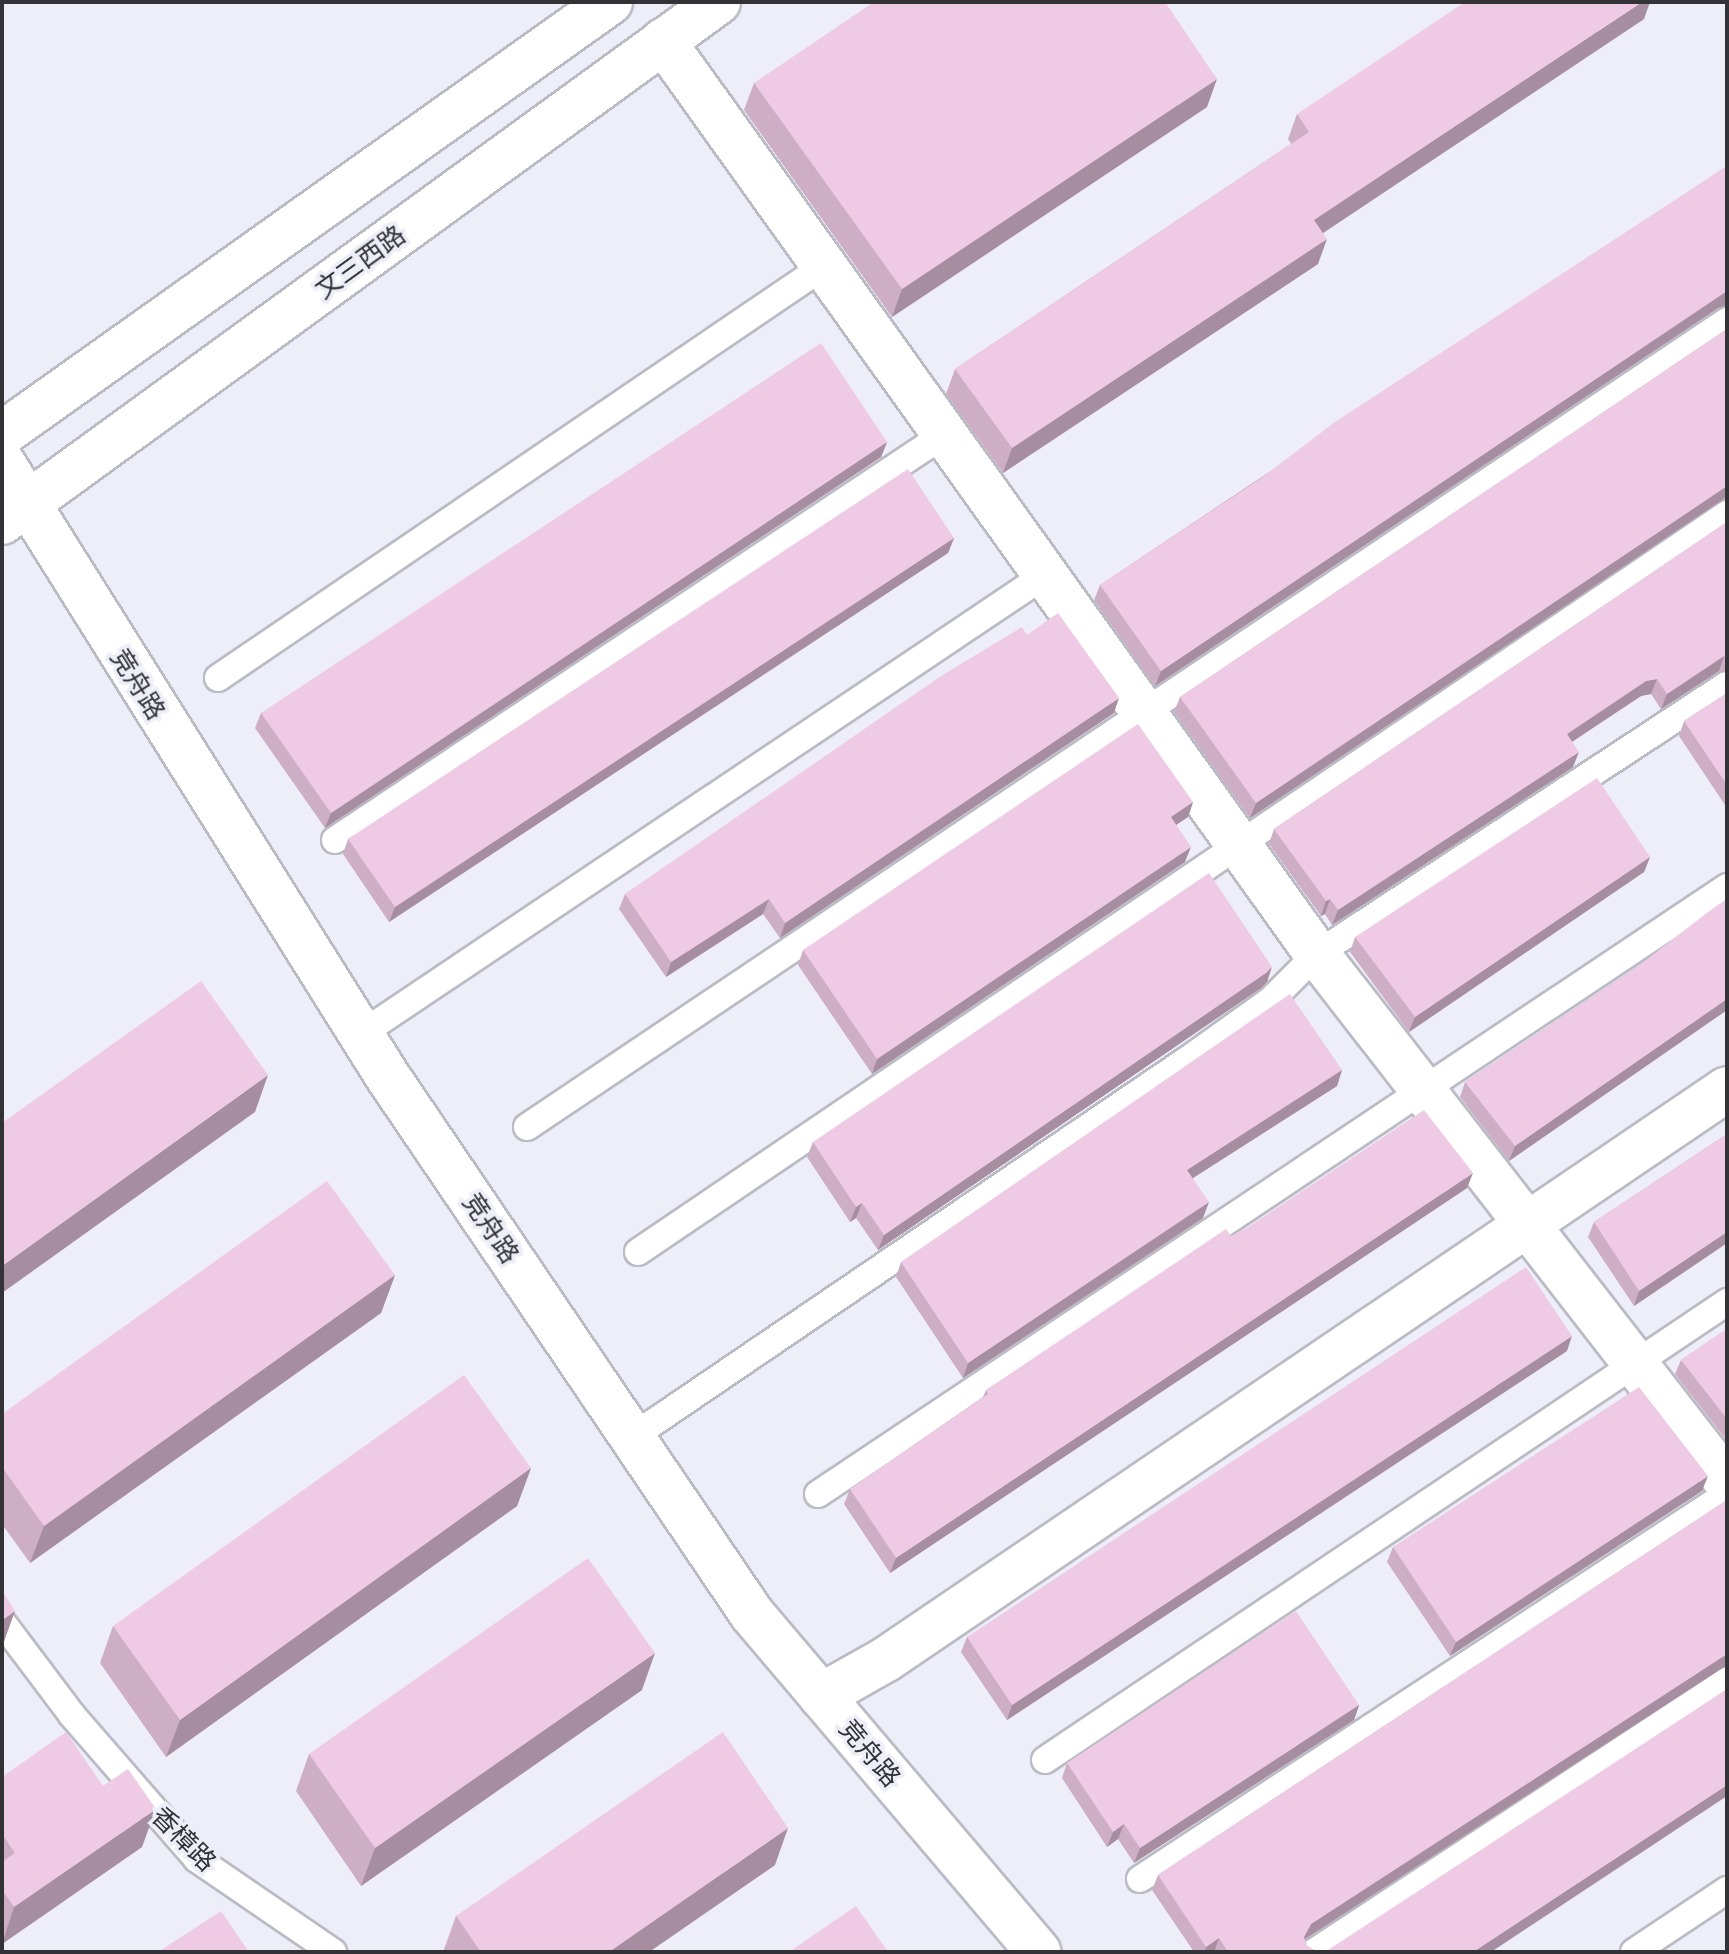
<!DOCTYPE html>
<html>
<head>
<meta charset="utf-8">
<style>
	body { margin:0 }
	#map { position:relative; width:1729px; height:1954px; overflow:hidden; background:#edeef8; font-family:"IBM Plex Sans","Noto Sans SC",sans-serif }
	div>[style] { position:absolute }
	.roads { filter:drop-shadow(2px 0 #babbc4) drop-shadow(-2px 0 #babbc4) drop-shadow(0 2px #babbc4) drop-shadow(0 -2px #babbc4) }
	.lane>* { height:26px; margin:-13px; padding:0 13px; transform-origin:13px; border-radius:13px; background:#fff }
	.street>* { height:44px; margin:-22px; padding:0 22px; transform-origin:22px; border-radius:22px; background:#fff }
	.secondary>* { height:44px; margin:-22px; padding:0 22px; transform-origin:22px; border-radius:22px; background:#fff }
	.wall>* { inset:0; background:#cdaec4 }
	.shaded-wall>* { inset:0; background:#a78da0 }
	.building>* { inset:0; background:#eecae4 }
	span { translate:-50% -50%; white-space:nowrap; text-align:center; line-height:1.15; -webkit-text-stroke:7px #edeef8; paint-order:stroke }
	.street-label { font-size:26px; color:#333337 }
	.frame { position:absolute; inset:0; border:4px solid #333337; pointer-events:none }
</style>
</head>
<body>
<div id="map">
	<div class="roads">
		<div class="lane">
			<div style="left:218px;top:678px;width:733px;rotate:-34.21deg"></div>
			<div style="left:335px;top:840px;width:733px;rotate:-33.65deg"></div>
			<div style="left:361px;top:1034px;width:824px;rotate:-33.86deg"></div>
			<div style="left:527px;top:1127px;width:1446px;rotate:-33.89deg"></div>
			<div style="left:638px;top:1252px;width:1316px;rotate:-34.12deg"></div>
			<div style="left:632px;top:1437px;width:671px;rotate:-34.19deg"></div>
			<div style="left:1187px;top:1060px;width:103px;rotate:-35.5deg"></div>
			<div style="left:1271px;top:1000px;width:65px;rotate:-45deg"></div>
			<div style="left:1317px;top:954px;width:490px;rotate:-33.3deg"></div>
			<div style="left:818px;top:1494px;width:1093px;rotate:-33.73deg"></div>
			<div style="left:2px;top:1622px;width:116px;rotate:53deg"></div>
			<div style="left:72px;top:1715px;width:191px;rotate:49deg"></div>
			<div style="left:197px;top:1859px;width:165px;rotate:34.4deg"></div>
			<div style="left:1045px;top:1760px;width:822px;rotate:-33.88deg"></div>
			<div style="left:1140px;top:1879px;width:702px;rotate:-33.26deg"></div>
			<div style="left:1314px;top:1952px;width:494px;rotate:-33.3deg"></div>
			<div style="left:1634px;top:1952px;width:112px;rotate:-33.7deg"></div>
		</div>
		<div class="street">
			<div style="left:663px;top:41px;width:1123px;rotate:54.39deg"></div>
			<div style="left:1317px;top:954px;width:668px;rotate:52.17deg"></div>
			<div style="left:821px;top:1696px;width:73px;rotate:-29.4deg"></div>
			<div style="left:885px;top:1660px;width:1017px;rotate:-34.14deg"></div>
		</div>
		<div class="secondary">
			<div style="left:2px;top:434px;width:746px;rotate:-35.39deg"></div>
			<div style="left:2px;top:462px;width:726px;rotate:57.89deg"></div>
			<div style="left:388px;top:1077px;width:649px;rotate:55.87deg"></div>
			<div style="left:752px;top:1614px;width:443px;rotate:49.7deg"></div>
			<div style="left:2px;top:522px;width:885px;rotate:-35.99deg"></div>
		</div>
	</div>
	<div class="wall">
		<div style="clip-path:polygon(1644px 19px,1323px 233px,1318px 264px,1003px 473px,946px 394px,955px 369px,1291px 144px,1288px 139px,1297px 114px)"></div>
		<div style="clip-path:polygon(754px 83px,1207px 107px,892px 317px,744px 110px)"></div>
		<div style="clip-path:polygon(1727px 166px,1727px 305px,1718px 308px,1155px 686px,1094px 600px,1100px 585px)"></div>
		<div style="clip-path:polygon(1727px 329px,1727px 499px,1725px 498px,1250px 818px,1174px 712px,1180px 697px)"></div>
		<div style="clip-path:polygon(887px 442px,881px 457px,325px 828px,255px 728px,261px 713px)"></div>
		<div style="clip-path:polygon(1727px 522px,1727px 673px,1719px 671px,1661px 709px,1651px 694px,1641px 696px,1572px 742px,1573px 767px,1332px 925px,1325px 914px,1321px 916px,1269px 844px,1274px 829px)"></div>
		<div style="clip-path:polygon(954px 538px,948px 553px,389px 922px,343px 854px,348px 839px)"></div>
		<div style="clip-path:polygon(1027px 635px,1114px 713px,780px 938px,763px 914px,666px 977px,619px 909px,625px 894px)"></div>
		<div style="clip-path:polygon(1727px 693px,1727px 808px,1679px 736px,1684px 721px)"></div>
		<div style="clip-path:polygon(1193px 802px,1188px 817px,1176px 825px,1185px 862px,872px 1074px,798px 965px,803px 950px)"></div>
		<div style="clip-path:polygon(1650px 857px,1644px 872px,1409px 1032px,1350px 952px,1355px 937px)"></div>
		<div style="clip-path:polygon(1727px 899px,1727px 1010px,1509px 1161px,1460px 1097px,1465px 1082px,1637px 967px)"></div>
		<div style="clip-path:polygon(1267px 982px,1261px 988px,878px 1250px,856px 1218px,850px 1222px,807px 1157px,813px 1142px)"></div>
		<div style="clip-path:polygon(1342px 1070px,1337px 1086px,1193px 1178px,1203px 1218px,963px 1378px,896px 1277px,901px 1262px)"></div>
		<div style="clip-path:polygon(1727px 1134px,1727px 1243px,1634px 1306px,1588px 1237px,1594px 1222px)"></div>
		<div style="clip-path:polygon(1467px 1188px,890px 1573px,844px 1504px,850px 1489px,983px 1397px,986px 1390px,1231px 1236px)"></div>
		<div style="clip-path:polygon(395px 1275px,381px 1313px,30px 1563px,2px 1524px,2px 1414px)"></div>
		<div style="clip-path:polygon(1727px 1329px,1727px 1441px,1675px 1374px,1681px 1360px)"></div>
		<div style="clip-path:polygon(1567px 1351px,1007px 1720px,961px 1652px,967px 1637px)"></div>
		<div style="clip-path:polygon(531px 1468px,517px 1506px,166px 1757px,100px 1663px,113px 1626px)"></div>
		<div style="clip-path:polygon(1702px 1491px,1450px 1656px,1387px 1562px,1393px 1547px)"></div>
		<div style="clip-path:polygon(1727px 1500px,1727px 1665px,1305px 1939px,1307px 1946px,1318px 1952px,1194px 1952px,1152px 1890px,1158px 1875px)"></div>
		<div style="clip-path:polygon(642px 1690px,361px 1886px,296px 1791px,309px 1754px)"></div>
		<div style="clip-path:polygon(1359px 1705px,1354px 1720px,1134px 1863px,1118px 1839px,1107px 1847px,1062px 1778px,1067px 1763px)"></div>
		<div style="clip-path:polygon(2px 1777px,142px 1847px,2px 1944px)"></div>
		<div style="clip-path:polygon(775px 1865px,649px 1952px,443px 1952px,456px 1916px)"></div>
	</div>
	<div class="shaded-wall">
		<div style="clip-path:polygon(1642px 2px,1650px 2px,1644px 19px,1305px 245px,1314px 220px)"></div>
		<div style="clip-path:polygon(1217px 79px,1207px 107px,892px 317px,902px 289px)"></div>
		<div style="clip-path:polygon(1327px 239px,1318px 264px,1003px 473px,1012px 448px)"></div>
		<div style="clip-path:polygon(1727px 292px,1727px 305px,1718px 308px,1155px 686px,1161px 671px,1724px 293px)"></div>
		<div style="clip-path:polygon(887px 442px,881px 457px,325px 828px,331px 813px)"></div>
		<div style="clip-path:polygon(1727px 486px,1727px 493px,1725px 498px,1250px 818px,1256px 803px)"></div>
		<div style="clip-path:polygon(954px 538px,948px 553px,389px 922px,395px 907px)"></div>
		<div style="clip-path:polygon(1724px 656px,1719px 671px,1661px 709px,1667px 694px)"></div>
		<div style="clip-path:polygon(1657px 679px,1651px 694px,1641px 696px,1561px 749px,1567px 734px,1646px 681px)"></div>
		<div style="clip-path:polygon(1119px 698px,1114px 713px,780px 938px,785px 923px)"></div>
		<div style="clip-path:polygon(1579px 752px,1573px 767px,1332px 925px,1338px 910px)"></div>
		<div style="clip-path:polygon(1193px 802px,1188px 817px,1165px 832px,1171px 817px)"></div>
		<div style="clip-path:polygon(1191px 847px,1185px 862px,872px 1074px,877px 1059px)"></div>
		<div style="clip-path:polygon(1650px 857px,1644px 872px,1409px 1032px,1415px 1017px)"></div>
		<div style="clip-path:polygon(769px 899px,763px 914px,666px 977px,671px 962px)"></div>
		<div style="clip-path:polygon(1330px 899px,1325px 914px,1321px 916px,1326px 901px)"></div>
		<div style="clip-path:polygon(1272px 967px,1267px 982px,1261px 988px,878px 1250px,884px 1235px)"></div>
		<div style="clip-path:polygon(1727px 999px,1727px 1010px,1509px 1161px,1515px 1146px)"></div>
		<div style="clip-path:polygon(1342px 1070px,1337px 1086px,1182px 1185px,1187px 1170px)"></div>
		<div style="clip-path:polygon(268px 1075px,255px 1112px,2px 1293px,2px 1266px)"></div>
		<div style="clip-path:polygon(1473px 1173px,1467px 1188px,890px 1573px,896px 1558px)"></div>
		<div style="clip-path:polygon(1209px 1202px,1203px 1218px,963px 1378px,968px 1363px)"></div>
		<div style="clip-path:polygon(862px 1203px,856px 1218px,850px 1222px,856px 1207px)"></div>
		<div style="clip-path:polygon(1727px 1232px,1727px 1243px,1634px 1306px,1639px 1291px)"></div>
		<div style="clip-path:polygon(395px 1275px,381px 1313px,30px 1563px,44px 1526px)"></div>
		<div style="clip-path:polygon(1572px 1336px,1567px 1351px,1007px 1720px,1012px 1705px)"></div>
		<div style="clip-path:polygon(531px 1468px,517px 1506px,166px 1757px,180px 1720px)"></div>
		<div style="clip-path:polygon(1708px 1476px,1702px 1491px,1450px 1656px,1456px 1642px)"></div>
		<div style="clip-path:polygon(15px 1611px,2px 1647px,2px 1620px)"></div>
		<div style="clip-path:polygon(655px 1653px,642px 1690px,361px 1886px,375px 1848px)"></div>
		<div style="clip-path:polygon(1727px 1654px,1727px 1665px,1305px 1939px,1298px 1952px,1304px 1937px,1311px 1924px)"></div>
		<div style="clip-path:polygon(1359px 1705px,1354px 1720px,1134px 1863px,1140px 1848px)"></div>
		<div style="clip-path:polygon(1727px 1785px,1727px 1796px,1491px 1952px,1473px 1952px)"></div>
		<div style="clip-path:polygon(156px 1809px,142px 1847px,2px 1944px,14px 1907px)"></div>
		<div style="clip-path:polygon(1124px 1824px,1118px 1839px,1107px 1847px,1113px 1832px)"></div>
		<div style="clip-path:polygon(788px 1828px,775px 1865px,649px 1952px,609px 1952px)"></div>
		<div style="clip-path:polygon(1219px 1938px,1214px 1952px,1205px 1952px,1206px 1947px)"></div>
	</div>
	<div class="building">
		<div style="clip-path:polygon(874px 2px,1165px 2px,1217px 79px,902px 289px,754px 83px)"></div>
		<div style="clip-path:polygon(1465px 2px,1642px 2px,1314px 220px,1327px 239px,1012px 448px,955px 369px,1309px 132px,1297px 114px)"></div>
		<div style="clip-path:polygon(1727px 166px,1727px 292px,1724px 293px,1161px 671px,1100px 585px,1260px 479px,1335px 422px)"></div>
		<div style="clip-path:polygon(1727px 329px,1727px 486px,1256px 803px,1180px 697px)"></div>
		<div style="clip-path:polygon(821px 343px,887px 442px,331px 813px,261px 713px)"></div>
		<div style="clip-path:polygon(908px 469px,954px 538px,395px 907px,348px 839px)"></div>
		<div style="clip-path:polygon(1727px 522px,1727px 657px,1724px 656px,1667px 694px,1657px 679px,1646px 681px,1567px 734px,1579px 752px,1338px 910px,1330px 899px,1326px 901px,1274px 829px)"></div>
		<div style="clip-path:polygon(1058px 613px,1119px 698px,785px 923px,769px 899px,671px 962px,625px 894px,941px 676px,1022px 627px,1027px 635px)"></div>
		<div style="clip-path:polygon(1727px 693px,1727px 785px,1684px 721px)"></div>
		<div style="clip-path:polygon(1138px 724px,1193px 802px,1171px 817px,1191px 847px,877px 1059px,803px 950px)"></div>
		<div style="clip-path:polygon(1597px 778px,1650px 857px,1415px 1017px,1355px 937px)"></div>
		<div style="clip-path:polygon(1209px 873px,1272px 967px,1266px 973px,884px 1235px,862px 1203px,856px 1207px,813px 1142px)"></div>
		<div style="clip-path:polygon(1727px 899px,1727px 999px,1515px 1146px,1465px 1082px,1637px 967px,1712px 909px)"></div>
		<div style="clip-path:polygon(201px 981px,268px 1075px,2px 1266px,2px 1123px)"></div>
		<div style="clip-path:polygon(1290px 994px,1342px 1070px,1187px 1170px,1209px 1202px,968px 1363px,901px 1262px)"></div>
		<div style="clip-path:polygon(1424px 1110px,1473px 1173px,896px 1558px,850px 1489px,988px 1394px,986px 1390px,1226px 1229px,1231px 1236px,1248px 1227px)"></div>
		<div style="clip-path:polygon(1727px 1134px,1727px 1232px,1639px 1291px,1594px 1222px)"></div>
		<div style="clip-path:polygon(327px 1181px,395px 1275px,44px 1526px,2px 1467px,2px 1414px)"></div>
		<div style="clip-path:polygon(1526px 1267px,1572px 1336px,1012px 1705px,967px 1637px)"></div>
		<div style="clip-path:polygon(1727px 1329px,1727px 1419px,1681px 1360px)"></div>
		<div style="clip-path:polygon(464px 1375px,531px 1468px,180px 1720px,113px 1626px)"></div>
		<div style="clip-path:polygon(1639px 1387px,1708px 1476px,1456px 1642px,1393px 1547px)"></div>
		<div style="clip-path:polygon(1727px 1500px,1727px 1654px,1311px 1924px,1304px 1937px,1307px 1946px,1318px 1952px,1228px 1952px,1219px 1938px,1206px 1947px,1158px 1875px)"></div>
		<div style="clip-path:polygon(588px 1558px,655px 1653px,375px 1848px,309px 1754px)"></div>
		<div style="clip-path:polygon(2px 1591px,15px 1611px,2px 1620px)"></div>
		<div style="clip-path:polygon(1296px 1611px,1359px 1705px,1140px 1848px,1124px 1824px,1113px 1832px,1067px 1763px)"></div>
		<div style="clip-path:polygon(1727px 1689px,1727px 1785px,1473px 1952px,1323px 1952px,1328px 1950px)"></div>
		<div style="clip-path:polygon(66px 1732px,103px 1786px,128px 1769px,156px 1809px,14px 1907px,2px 1890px,2px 1862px,15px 1853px,2px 1834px,2px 1777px)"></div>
		<div style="clip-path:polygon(723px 1732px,788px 1828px,609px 1952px,481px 1952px,456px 1916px)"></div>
		<div style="clip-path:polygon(856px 1906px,888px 1952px,789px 1952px)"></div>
		<div style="clip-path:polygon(221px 1911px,249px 1952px,158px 1952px)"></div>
	</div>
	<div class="street-label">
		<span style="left:360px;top:262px;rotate:-36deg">文三西路</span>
		<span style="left:138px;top:684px;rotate:58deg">竞舟路</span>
		<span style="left:491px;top:1228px;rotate:56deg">竞舟路</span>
		<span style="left:870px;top:1753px;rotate:50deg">竞舟路</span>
		<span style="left:184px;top:1839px;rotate:45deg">香樟路</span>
	</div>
	<div class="frame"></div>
</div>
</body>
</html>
